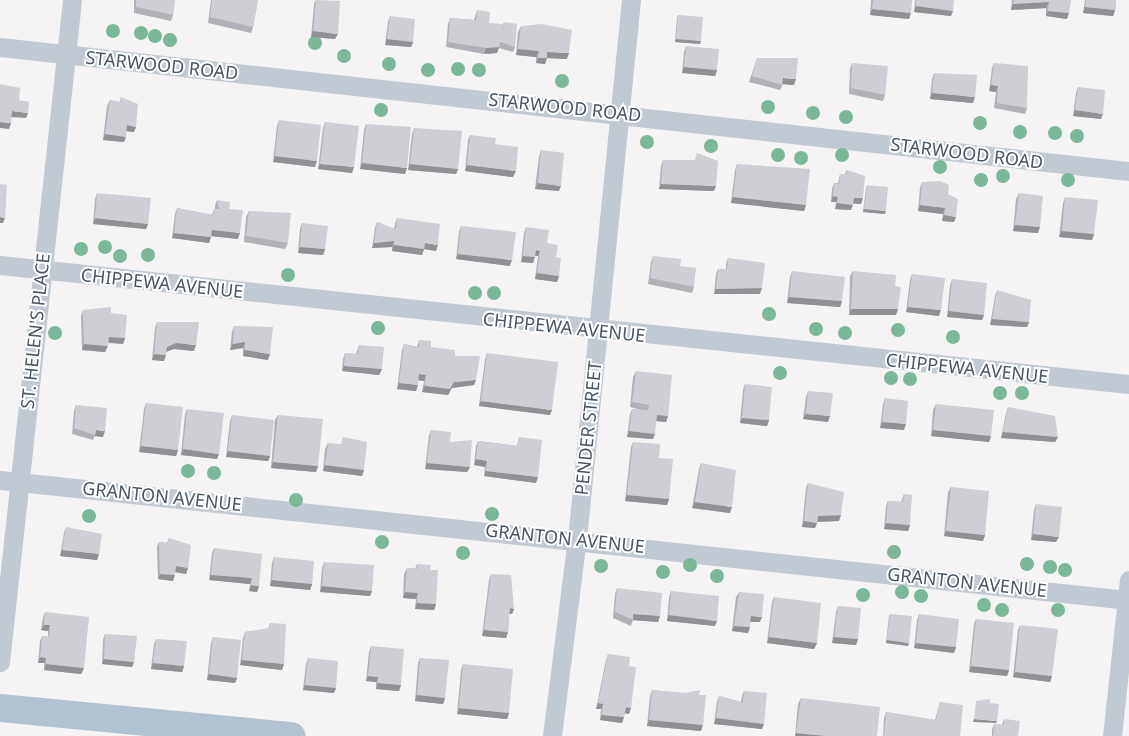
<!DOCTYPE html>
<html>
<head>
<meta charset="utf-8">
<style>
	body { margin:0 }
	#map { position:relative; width:1129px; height:736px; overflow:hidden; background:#f5f3f3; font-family:"Noto Sans",sans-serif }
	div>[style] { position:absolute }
	.minor>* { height:19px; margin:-9.5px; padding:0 9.5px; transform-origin:9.5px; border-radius:9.5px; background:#c1cad2 }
	.primary>* { height:28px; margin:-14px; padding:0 14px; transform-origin:14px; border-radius:14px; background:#b3c2d1 }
	.trees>* { width:14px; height:14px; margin:-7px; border-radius:50%; background:#7bb799 }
	.wall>* { inset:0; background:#b0b2b7 }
	.shaded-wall>* { inset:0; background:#909195 }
	.building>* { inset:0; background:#cdcfd5 }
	span { translate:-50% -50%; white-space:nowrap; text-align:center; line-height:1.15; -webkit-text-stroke:4px #fff; paint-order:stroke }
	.street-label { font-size:18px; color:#4a5661 }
</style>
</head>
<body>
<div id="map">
	<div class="minor">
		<div style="left:0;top:47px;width:1136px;rotate:6.27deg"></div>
		<div style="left:0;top:265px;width:1135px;rotate:6.02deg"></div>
		<div style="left:0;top:480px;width:1135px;rotate:6.07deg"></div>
		<div style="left:0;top:662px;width:666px;rotate:-83.79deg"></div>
		<div style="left:552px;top:736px;width:199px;rotate:-82.8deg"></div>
		<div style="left:577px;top:539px;width:542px;rotate:-84.28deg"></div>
		<div style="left:1112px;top:736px;width:157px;rotate:-83.8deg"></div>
	</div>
	<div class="primary">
		<div style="left:0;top:708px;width:293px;rotate:5.5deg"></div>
	</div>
	<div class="trees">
		<div style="left:113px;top:31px"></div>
		<div style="left:141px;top:33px"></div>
		<div style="left:155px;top:36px"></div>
		<div style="left:170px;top:40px"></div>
		<div style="left:315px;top:43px"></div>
		<div style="left:344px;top:56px"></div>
		<div style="left:389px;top:64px"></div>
		<div style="left:458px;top:69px"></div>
		<div style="left:428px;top:70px"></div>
		<div style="left:479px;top:70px"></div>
		<div style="left:562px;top:81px"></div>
		<div style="left:768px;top:107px"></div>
		<div style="left:381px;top:110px"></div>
		<div style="left:813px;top:113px"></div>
		<div style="left:846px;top:117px"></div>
		<div style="left:980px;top:123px"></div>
		<div style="left:1020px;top:132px"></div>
		<div style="left:1055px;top:133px"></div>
		<div style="left:1077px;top:136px"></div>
		<div style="left:647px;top:142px"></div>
		<div style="left:711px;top:146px"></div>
		<div style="left:778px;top:155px"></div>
		<div style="left:842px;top:155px"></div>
		<div style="left:801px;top:158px"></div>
		<div style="left:940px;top:167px"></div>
		<div style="left:1003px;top:176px"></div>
		<div style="left:981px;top:180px"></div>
		<div style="left:1068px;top:180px"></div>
		<div style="left:105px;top:247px"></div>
		<div style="left:81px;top:249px"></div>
		<div style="left:148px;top:255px"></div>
		<div style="left:120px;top:256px"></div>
		<div style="left:288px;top:275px"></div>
		<div style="left:475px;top:293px"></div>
		<div style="left:494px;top:293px"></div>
		<div style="left:769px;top:314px"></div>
		<div style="left:378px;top:328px"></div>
		<div style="left:816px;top:329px"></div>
		<div style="left:898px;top:330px"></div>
		<div style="left:55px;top:333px"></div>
		<div style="left:845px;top:333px"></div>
		<div style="left:953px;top:337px"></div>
		<div style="left:780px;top:373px"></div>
		<div style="left:891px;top:378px"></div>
		<div style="left:910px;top:379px"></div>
		<div style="left:1000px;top:393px"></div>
		<div style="left:1022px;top:393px"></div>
		<div style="left:188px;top:471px"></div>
		<div style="left:214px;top:473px"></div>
		<div style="left:296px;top:500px"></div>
		<div style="left:492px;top:514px"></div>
		<div style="left:89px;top:516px"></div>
		<div style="left:382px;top:542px"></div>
		<div style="left:894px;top:552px"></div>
		<div style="left:463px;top:553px"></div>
		<div style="left:1027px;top:564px"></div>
		<div style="left:690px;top:565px"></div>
		<div style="left:601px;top:566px"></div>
		<div style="left:1050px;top:567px"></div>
		<div style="left:1065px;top:570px"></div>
		<div style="left:663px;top:572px"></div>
		<div style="left:717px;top:576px"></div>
		<div style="left:902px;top:592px"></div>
		<div style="left:863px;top:595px"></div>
		<div style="left:921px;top:596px"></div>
		<div style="left:984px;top:605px"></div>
		<div style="left:1002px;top:610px"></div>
		<div style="left:1058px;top:610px"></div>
	</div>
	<div class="wall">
		<div style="clip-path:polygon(134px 0,175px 0,173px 15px,171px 21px,134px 13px)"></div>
		<div style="clip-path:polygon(211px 0,258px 0,253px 27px,251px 33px,208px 23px)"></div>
		<div style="clip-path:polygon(315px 0,335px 39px,311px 37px,314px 5px)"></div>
		<div style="clip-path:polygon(871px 0,912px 0,909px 19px,870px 15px)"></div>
		<div style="clip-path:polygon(915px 0,954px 0,951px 16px,914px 12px)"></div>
		<div style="clip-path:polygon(1012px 0,1071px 0,1067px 19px,1046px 16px,1046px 8px,1011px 10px)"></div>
		<div style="clip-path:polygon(1085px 0,1116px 0,1115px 10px,1113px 16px,1083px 13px)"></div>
		<div style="clip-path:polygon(477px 10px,489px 23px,502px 27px,504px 22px,515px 47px,513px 52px,499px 48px,497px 53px,484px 54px,446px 47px,448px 24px,450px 18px,474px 20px)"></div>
		<div style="clip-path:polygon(678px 15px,700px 44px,675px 42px,677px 18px)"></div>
		<div style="clip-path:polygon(390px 16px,413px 42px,411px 47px,385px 45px,388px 22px)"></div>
		<div style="clip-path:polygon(521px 26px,567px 59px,547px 58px,545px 64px,536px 63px,536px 57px,516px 55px,518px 32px)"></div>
		<div style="clip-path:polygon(686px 46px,717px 70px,715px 76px,682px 73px,684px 52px)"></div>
		<div style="clip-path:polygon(757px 58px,794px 85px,783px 84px,780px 90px,749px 82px)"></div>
		<div style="clip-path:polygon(852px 63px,885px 95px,883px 101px,849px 94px,850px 69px)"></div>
		<div style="clip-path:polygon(994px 63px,1027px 108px,1025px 114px,994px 108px,996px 92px,989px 91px,992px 68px)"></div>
		<div style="clip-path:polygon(934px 73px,973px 103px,930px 99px,932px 79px)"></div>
		<div style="clip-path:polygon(1078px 87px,1101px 119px,1073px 116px,1076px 93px)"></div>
		<div style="clip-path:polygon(121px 97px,136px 127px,134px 132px,126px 131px,124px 142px,103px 140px,107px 106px,110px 100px,120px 102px)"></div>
		<div style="clip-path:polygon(279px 120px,315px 167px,273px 162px,277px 126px)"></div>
		<div style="clip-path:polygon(325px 122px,352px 173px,318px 169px,323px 128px)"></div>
		<div style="clip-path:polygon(366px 124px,405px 174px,360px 169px,364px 130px)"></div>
		<div style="clip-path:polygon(414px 128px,458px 169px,456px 174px,408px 170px,412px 134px)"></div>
		<div style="clip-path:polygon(470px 135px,495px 144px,513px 177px,465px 171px,468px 140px)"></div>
		<div style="clip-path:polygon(541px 150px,559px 191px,535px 189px,539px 156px)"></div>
		<div style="clip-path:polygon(663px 160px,714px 191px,659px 189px,661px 166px)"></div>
		<div style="clip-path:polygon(737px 164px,806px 205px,804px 211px,731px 203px,735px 170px)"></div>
		<div style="clip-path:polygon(847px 170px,861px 204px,853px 204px,851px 210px,835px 209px,836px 202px,831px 202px,832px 189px,834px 183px,838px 183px,840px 174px,845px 174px)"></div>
		<div style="clip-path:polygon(922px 182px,948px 194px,954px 222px,942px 221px,943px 214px,918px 211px,920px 188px)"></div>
		<div style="clip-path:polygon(867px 185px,885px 214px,863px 212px,866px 188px)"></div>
		<div style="clip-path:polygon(97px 193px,148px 224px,146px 229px,93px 224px,95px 199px)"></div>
		<div style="clip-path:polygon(1019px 193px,1038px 233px,1013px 231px,1016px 199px)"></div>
		<div style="clip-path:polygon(1065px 197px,1094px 234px,1092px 240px,1059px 237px,1063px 203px)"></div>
		<div style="clip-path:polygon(217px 200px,229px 209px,238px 239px,211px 236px,209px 243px,172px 238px,175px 214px,177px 208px,212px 215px,214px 209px,215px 209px,215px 206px)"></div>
		<div style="clip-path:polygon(249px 211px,288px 243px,285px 249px,244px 242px,246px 217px)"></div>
		<div style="clip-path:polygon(397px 218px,436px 251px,424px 249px,422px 255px,392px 251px,392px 247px,372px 248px,375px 228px,377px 222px,394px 229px,395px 224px)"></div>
		<div style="clip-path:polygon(302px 223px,325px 249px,323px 255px,298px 253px,300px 229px)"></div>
		<div style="clip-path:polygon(461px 226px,510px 266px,456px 259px,459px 232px)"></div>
		<div style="clip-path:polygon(526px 227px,547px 243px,556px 257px,559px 276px,557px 282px,535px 279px,538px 256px,535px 256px,533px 263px,521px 262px,524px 233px)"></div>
		<div style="clip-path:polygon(653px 256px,680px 266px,694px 287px,692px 293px,648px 284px,651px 262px)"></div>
		<div style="clip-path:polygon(728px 258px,760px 294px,714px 294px,716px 274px,718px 269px,726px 269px,726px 264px)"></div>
		<div style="clip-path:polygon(792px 271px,842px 301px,840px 307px,787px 303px,790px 277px)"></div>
		<div style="clip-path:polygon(853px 271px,895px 286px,896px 315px,849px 315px,850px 276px)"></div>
		<div style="clip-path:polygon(912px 274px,939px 316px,906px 312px,910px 280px)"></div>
		<div style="clip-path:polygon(952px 279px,984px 315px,982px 320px,947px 317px,950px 285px)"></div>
		<div style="clip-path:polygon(997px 290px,1029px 322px,1027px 327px,990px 325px,995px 296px)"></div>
		<div style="clip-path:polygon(83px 310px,111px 313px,125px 338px,123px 344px,108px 343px,105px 352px,82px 350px,81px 316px)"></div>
		<div style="clip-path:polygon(157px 322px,194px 351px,174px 349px,166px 352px,164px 361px,152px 360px,155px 328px)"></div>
		<div style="clip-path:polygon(234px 326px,268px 360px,243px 356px,243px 348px,230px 350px,232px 332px)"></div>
		<div style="clip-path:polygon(419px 340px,431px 347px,455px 356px,476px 380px,474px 385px,452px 388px,448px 395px,422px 392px,424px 381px,418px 380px,416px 391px,397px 389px,402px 350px,404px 344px,417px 347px)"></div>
		<div style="clip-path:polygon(359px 345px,382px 369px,379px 375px,342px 371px,343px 359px,345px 353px,356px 354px)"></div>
		<div style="clip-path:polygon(487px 353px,550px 415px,479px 406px,485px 359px)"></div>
		<div style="clip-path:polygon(636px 371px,668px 416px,666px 422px,656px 421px,653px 439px,627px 437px,630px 414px,632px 409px,642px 410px,630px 407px,633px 377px)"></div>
		<div style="clip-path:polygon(745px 384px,769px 420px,767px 426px,740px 423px,743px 390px)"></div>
		<div style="clip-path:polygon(808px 391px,828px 422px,803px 419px,806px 397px)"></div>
		<div style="clip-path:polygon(885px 398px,904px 430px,880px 428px,883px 404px)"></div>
		<div style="clip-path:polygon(146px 403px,178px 450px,176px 456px,139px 452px,144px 409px)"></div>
		<div style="clip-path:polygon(936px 404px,991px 436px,989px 442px,931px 436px,933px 410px)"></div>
		<div style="clip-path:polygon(76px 405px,103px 437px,95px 436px,93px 440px,72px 434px,74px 411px)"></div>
		<div style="clip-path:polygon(1008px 407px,1058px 437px,1055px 442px,1001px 438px,1006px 413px)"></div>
		<div style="clip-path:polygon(187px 409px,217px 459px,181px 455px,185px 414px)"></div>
		<div style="clip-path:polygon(232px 415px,270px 456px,268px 461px,226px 457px,230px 421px)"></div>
		<div style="clip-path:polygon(278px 415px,318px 466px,316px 472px,271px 468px,275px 420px)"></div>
		<div style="clip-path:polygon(431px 430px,450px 442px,470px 467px,467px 472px,425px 469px,429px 435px)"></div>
		<div style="clip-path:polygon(519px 437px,536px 483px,484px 476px,485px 467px,474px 465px,476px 446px,478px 441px,517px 446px)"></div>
		<div style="clip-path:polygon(633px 442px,659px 458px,669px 499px,667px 505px,625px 501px,631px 447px)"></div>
		<div style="clip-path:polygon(328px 443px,364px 470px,362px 476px,323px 471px,325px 449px)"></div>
		<div style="clip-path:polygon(701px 463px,730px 513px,692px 508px,699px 469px)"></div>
		<div style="clip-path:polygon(808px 483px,839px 521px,817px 522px,815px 528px,802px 527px,806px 488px)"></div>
		<div style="clip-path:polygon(951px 487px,985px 535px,983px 541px,944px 536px,948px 492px)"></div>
		<div style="clip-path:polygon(904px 494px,910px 525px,908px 531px,884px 529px,886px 506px,888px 501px,901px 502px)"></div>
		<div style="clip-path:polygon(1036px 504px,1056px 542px,1031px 540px,1034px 510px)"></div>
		<div style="clip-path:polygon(66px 527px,99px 554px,97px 560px,60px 556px,64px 533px)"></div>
		<div style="clip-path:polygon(169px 538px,188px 568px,186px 574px,175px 572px,173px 581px,158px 579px,157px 547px,159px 542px,167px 543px)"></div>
		<div style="clip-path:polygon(214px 548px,259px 586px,257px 592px,249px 591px,250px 584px,209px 580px,212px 553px)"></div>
		<div style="clip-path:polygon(274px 557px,312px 584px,310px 590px,270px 586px,272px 563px)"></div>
		<div style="clip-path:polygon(324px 562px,372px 591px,370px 596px,320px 592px,322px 568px)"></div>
		<div style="clip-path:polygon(417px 564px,430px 570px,436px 604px,434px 610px,415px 609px,416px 599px,403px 598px,404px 574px,407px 568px,415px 569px)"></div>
		<div style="clip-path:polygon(491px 574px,514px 609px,512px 614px,509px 614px,508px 632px,506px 638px,482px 636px,489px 580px)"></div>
		<div style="clip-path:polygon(617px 588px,660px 616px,658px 622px,633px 620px,631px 626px,613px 618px,615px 594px)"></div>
		<div style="clip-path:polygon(671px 591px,715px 626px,667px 621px,669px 597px)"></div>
		<div style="clip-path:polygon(739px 592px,760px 622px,750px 622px,748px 633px,732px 631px,736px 597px)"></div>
		<div style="clip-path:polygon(774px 597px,817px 643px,814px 649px,767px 643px,772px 602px)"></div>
		<div style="clip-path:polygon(838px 606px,858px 639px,856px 645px,832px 643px,836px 612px)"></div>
		<div style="clip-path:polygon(45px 612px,84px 668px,81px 674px,44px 670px,44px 663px,38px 663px,40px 641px,42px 636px,48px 636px,48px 631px,41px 630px,43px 618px)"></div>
		<div style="clip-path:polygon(890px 614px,908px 646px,886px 643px,889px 616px)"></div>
		<div style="clip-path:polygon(919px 614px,956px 647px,954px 653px,914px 648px,917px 620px)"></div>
		<div style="clip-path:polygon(976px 619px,1009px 670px,1007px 676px,969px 672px,974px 624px)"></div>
		<div style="clip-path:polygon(270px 623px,282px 670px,240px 665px,243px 638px,245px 632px,268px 629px)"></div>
		<div style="clip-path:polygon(1020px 625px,1052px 676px,1050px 682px,1013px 677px,1018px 630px)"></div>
		<div style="clip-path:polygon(105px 634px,134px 662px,132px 667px,102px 664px,103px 640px)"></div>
		<div style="clip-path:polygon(213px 637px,237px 678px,235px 683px,207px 680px,211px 643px)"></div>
		<div style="clip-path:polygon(156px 639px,184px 666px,182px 672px,151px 669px,154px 644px)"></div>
		<div style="clip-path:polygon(371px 646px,401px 685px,399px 691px,376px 689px,376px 682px,366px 681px,369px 652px)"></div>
		<div style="clip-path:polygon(608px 654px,629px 666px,631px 708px,629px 714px,625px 713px,622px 723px,600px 720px,601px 709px,596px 709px,606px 660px)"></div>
		<div style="clip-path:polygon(308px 658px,336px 688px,334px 693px,303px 690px,306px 664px)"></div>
		<div style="clip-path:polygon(420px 658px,445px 698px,443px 704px,415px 701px,418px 663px)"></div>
		<div style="clip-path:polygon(463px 664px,509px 713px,507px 719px,457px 714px,461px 670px)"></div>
		<div style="clip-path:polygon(652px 690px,699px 695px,701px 731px,647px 726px,650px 696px)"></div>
		<div style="clip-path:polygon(744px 691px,764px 724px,762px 729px,714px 724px,717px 701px,719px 696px,741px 702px,742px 696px)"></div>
		<div style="clip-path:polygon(801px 698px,877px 736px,795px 736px,798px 704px)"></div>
		<div style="clip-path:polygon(940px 702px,960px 736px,883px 736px,884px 718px,886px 712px,935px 720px)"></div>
		<div style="clip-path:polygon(1004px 719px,1018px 736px,992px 736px,992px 730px,994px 724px,1002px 725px)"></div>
	</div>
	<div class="shaded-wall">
		<div style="clip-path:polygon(1049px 2px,1046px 8px,1011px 10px,1013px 4px)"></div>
		<div style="clip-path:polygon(916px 6px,953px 11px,951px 16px,914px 12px)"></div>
		<div style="clip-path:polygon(1085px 7px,1115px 10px,1113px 16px,1083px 13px)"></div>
		<div style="clip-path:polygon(872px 9px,911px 13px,909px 19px,870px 15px)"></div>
		<div style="clip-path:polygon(1048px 11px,1069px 13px,1067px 19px,1046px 16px)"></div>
		<div style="clip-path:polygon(313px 31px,338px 34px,335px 39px,311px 37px)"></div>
		<div style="clip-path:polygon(387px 39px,413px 42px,411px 47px,385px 45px)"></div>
		<div style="clip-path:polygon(676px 39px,701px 41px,700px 44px,675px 42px)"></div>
		<div style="clip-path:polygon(499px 47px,497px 53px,484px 54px,486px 48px)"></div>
		<div style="clip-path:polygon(518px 49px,539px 51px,536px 57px,516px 55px)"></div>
		<div style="clip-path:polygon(547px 52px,569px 53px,567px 59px,545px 58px)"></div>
		<div style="clip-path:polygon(538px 58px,547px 58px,545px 64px,536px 63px)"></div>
		<div style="clip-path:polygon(684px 67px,717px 70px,715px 76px,682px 73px)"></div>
		<div style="clip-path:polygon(783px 78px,796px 79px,794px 85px,781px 84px)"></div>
		<div style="clip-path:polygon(991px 85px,998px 86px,996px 92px,989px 91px)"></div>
		<div style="clip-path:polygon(932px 93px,975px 97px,973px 103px,930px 99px)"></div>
		<div style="clip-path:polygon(1075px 110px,1103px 114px,1101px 119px,1073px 116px)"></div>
		<div style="clip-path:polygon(12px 111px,28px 113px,26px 118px,10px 117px)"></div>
		<div style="clip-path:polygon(0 122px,11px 123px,9px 129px,0 128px)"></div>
		<div style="clip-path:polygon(127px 125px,136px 127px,134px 132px,125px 131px)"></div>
		<div style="clip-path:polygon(105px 134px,126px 137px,124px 142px,103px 140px)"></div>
		<div style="clip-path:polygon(275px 156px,317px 161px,315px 167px,273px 162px)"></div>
		<div style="clip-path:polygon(362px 163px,407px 168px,405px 174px,360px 169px)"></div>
		<div style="clip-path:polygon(320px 164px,354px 167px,352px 173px,318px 169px)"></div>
		<div style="clip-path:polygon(410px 164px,458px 169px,456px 174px,408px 170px)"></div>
		<div style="clip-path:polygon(467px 165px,516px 171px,513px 177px,465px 171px)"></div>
		<div style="clip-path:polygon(538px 183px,561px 186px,559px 191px,535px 189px)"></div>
		<div style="clip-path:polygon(661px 184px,716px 186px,714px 191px,659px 189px)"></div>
		<div style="clip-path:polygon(833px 196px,838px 197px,836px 202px,831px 202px)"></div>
		<div style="clip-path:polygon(733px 197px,806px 205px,804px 211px,731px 203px)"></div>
		<div style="clip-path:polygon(854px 198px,863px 198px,861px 204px,852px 203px)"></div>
		<div style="clip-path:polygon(837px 203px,853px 205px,851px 210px,835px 209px)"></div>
		<div style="clip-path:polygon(920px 205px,945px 208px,943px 214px,918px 211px)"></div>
		<div style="clip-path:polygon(864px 209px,886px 211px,885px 214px,863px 212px)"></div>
		<div style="clip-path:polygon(944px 215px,956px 217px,954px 222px,942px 221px)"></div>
		<div style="clip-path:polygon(0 217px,5px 218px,3px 223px,0 223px)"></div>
		<div style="clip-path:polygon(95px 218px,148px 224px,146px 229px,93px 224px)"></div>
		<div style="clip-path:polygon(1015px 225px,1040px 227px,1038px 233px,1013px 231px)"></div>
		<div style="clip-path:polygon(212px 230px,240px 233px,238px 239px,210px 236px)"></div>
		<div style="clip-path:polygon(1062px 231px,1094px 234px,1092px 240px,1059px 237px)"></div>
		<div style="clip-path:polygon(174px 233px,211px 237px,209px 243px,172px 238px)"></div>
		<div style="clip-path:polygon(394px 241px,392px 247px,372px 248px,374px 243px)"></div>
		<div style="clip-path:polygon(425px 243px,438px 245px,436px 251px,424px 249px,422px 255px,392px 251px,394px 245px)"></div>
		<div style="clip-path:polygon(300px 247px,325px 249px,323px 255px,298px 253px)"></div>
		<div style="clip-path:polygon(536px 250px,540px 251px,538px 256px,534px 256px)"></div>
		<div style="clip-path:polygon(458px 254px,512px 260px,510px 266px,456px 259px)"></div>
		<div style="clip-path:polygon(523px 256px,535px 257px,533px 263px,521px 262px)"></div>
		<div style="clip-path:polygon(537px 273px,559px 276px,557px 282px,535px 279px)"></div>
		<div style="clip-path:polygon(762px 288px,760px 294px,714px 294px,716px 289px)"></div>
		<div style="clip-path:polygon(789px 297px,842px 301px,840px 307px,787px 303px)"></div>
		<div style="clip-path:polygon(908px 307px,941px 310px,939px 316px,906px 312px)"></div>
		<div style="clip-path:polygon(851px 309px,898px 309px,896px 315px,849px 315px)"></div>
		<div style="clip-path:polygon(949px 311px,984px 315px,982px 320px,947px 317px)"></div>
		<div style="clip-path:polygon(992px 319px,1029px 322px,1027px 327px,990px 325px)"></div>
		<div style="clip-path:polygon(109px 337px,125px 338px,123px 344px,106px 342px)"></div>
		<div style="clip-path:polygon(245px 342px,243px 348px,230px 350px,233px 344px)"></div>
		<div style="clip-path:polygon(176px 343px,196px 345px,194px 351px,174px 349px,165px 352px,167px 347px)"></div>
		<div style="clip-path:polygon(84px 344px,108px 346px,105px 352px,82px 350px)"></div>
		<div style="clip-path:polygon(245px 350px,270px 354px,268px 360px,243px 356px)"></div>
		<div style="clip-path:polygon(154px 354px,166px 355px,164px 361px,152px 360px)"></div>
		<div style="clip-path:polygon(344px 366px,382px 369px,379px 375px,342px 371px)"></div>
		<div style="clip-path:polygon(419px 374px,426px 375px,424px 381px,417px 380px)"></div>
		<div style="clip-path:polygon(476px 380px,474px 385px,452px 388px,448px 395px,422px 392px,425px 386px)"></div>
		<div style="clip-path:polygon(399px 383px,418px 385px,416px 391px,397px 389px)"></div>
		<div style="clip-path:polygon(481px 401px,552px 410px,550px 415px,479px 406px)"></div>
		<div style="clip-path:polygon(806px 414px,830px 416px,828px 422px,803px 419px)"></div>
		<div style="clip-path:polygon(657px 415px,668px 416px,666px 422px,655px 421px)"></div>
		<div style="clip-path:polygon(742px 418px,769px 420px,767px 426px,740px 423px)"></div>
		<div style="clip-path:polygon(882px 422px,906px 424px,904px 430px,880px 428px)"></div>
		<div style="clip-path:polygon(96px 430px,105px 431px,103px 437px,95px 436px)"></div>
		<div style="clip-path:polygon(933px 430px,991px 436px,989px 442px,931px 436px)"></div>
		<div style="clip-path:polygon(629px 431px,655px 434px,653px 439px,627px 437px)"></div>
		<div style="clip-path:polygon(1003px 432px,1058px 437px,1055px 442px,1001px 438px)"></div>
		<div style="clip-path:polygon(141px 446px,178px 450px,176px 456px,139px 452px)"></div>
		<div style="clip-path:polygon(183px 449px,219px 454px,217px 459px,181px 455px)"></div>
		<div style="clip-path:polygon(228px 451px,270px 456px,268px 461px,226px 457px)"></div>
		<div style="clip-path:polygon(476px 459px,487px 461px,485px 467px,474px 465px)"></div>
		<div style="clip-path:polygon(273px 462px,318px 466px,316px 472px,271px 468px)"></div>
		<div style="clip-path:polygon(427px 463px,470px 467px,467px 472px,425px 469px)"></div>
		<div style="clip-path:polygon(325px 465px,364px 470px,362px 476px,323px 471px)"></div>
		<div style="clip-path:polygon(486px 471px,538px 477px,536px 483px,484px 476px)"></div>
		<div style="clip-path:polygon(627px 495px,669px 499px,667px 505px,625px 501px)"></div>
		<div style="clip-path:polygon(695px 502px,732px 507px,730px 513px,692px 508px)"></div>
		<div style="clip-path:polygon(841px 515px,839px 521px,816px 522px,818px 516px)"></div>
		<div style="clip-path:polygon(804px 521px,817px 523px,815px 528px,802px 527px)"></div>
		<div style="clip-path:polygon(886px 523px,910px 525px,908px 531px,884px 529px)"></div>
		<div style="clip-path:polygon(946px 531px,985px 535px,983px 541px,944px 536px)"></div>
		<div style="clip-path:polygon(1033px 534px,1059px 537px,1056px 542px,1031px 540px)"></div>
		<div style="clip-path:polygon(62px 550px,99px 554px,97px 560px,60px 556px)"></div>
		<div style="clip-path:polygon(176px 566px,188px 568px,186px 574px,174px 572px)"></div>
		<div style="clip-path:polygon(160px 574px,175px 575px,173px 581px,158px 579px)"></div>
		<div style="clip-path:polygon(211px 575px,252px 578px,250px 584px,209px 580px)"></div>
		<div style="clip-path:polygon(272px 580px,312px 584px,310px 590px,270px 586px)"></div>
		<div style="clip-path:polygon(251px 585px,259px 586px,257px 592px,249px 591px)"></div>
		<div style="clip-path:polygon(322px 586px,372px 591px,370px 596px,320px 592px)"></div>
		<div style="clip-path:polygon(405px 592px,418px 593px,416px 599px,403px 598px)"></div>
		<div style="clip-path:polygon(417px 603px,436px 604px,434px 610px,415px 609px)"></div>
		<div style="clip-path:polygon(510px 608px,514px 609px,512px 614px,508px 614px)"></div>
		<div style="clip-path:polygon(633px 614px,660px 616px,658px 622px,631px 620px)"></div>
		<div style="clip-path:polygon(669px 615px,717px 621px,715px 626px,667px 621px)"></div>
		<div style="clip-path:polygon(751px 616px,762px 617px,760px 622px,749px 622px)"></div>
		<div style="clip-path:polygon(44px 625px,50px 625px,48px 631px,41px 630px)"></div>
		<div style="clip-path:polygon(734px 626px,750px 627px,748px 633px,732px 631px)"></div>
		<div style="clip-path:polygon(484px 630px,508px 632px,506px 638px,482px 636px)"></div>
		<div style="clip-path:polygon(769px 637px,817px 643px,814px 649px,767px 643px)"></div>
		<div style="clip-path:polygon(834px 637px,858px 639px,856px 645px,832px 643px)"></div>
		<div style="clip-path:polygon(887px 640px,909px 643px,908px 646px,886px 643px)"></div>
		<div style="clip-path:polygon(916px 643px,956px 647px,954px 653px,914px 648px)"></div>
		<div style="clip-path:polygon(40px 657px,46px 658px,44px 663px,38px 663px)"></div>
		<div style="clip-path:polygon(104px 659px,134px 662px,132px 667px,102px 664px)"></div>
		<div style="clip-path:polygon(242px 660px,284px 664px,282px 670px,240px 665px)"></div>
		<div style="clip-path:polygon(153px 663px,184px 666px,182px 672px,151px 669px)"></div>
		<div style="clip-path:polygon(46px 664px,84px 668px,81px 674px,44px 670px)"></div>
		<div style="clip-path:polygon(971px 666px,1009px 670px,1007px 676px,969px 672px)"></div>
		<div style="clip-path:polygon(1015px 672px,1052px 676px,1050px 682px,1013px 677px)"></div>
		<div style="clip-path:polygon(209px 674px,237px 678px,235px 683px,207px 680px)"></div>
		<div style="clip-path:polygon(368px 676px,378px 677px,376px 682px,366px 681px)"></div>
		<div style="clip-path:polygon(378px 683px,401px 685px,399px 691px,376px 689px)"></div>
		<div style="clip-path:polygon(305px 685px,336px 688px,334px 693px,303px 690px)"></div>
		<div style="clip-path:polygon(417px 695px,445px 698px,443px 704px,415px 701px)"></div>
		<div style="clip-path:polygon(598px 703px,603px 704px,601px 709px,596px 709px)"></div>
		<div style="clip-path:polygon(626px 707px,631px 708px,629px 714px,624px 713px)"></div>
		<div style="clip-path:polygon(459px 708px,509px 713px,507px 719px,457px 714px)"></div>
		<div style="clip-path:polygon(602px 715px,624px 717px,622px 723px,600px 720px)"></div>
		<div style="clip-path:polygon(716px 718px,764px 724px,762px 729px,714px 724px)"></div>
		<div style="clip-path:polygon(974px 719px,997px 721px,996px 723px,973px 722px)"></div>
		<div style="clip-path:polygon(649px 720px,703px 725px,701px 731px,647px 726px)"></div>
		<div style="clip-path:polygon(796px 733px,826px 736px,795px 736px)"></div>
	</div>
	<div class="building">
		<div style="clip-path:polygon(136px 0,175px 0,173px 15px,136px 7px)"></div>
		<div style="clip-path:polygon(212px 0,258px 0,253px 27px,210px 17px)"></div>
		<div style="clip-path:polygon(316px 0,340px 1px,338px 34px,313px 31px)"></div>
		<div style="clip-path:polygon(873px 0,912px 0,911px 13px,872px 9px)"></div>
		<div style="clip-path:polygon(916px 0,954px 0,953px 11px,916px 6px)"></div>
		<div style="clip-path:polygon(1014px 0,1071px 0,1069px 13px,1048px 11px,1049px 2px,1013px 4px)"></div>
		<div style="clip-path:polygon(1086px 0,1116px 0,1115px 10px,1085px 7px)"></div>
		<div style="clip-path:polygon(477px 10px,490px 12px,489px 23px,502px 24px,503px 29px,504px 22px,517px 24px,515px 47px,500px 42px,499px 47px,486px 48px,448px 42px,450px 18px,476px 20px)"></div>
		<div style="clip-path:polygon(678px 15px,703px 17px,701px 41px,676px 39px)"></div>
		<div style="clip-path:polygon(390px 16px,415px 19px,413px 42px,387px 39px)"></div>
		<div style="clip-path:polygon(542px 24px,572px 30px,569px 53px,547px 52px,547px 58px,538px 58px,539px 51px,518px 49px,521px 26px)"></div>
		<div style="clip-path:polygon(686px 46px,719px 49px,717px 70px,684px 67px)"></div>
		<div style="clip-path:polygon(757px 58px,798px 58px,796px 79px,783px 78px,782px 85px,752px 76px)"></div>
		<div style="clip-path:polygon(852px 63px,888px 66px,885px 95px,851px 88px)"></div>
		<div style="clip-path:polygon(994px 63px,1028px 66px,1027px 108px,997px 103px,998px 86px,991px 85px)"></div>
		<div style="clip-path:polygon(934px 73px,977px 75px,975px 97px,932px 93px)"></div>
		<div style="clip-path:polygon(0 84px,20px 88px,19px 100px,29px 102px,28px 113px,12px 111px,11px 123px,0 122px)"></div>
		<div style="clip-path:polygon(1078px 87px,1105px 90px,1103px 114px,1075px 110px)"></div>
		<div style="clip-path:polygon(121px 97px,138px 104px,136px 127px,127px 125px,126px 137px,105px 134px,110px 100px,121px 102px)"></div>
		<div style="clip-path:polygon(279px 120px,321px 125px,317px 161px,275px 156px)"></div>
		<div style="clip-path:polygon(325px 122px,359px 126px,354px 167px,320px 164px)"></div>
		<div style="clip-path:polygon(366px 124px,411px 127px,407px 168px,362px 163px)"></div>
		<div style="clip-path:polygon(414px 128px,462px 131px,458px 169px,410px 164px)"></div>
		<div style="clip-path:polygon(470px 135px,496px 138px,495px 144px,518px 147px,516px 171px,467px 165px)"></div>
		<div style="clip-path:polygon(541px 150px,564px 153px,561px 186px,538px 183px)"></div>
		<div style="clip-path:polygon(697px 153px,718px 161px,716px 186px,661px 184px,663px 160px,695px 160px)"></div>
		<div style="clip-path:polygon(737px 164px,810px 169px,806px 205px,733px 197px)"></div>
		<div style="clip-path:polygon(847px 170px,865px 176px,863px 198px,854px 198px,853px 205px,837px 203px,838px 197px,833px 196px,834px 183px,839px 184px,840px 174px,847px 174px)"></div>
		<div style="clip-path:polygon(940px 181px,949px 185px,948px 194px,958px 199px,956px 217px,944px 215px,945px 208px,920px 205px,922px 182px)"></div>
		<div style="clip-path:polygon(0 184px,7px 185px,5px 218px,0 217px)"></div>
		<div style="clip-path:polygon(867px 185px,888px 187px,886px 211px,864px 209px)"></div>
		<div style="clip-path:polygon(97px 193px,151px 198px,148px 224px,95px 218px)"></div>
		<div style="clip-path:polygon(1019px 193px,1043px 196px,1040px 227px,1015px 225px)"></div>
		<div style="clip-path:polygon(1065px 197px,1098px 200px,1094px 234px,1062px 231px)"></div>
		<div style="clip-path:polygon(217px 200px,230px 202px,229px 209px,243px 210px,240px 233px,212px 230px,211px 237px,174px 233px,177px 208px,213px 215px,214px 209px,219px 209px)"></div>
		<div style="clip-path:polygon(249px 211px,291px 213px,288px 243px,246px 236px)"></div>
		<div style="clip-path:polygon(397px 218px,440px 224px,438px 245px,425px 243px,424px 249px,394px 245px,394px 241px,374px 243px,377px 222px,396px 229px)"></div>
		<div style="clip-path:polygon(302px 223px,328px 226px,325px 249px,300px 247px)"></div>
		<div style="clip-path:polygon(461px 226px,516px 232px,512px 260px,458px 254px)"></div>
		<div style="clip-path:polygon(526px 227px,549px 230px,547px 243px,558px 245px,556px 257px,561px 258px,559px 276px,537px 273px,540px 251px,536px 250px,535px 257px,523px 256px)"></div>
		<div style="clip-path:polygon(653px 256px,681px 259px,680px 266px,696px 268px,694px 287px,650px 278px)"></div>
		<div style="clip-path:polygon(728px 258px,765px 263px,762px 288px,716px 289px,718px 269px,727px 269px)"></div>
		<div style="clip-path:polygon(792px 271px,845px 277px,842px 301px,789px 297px)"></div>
		<div style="clip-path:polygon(853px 271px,896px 275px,895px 286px,901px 287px,898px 309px,851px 309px)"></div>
		<div style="clip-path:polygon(912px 274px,945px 278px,941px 310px,908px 307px)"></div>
		<div style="clip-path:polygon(952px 279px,987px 283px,984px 315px,949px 311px)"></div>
		<div style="clip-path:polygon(997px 290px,1031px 300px,1029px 322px,992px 319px)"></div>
		<div style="clip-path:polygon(111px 307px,111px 313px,127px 315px,125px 338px,109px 337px,108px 346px,84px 344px,83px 310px)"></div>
		<div style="clip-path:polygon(157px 322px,199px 322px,196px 345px,176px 343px,167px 347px,166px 355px,154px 354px)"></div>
		<div style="clip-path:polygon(234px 326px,273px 327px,270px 354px,245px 350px,245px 342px,233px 344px)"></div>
		<div style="clip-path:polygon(419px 340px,431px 341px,431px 347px,455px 350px,455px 356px,480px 356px,476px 380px,454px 382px,450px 389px,425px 386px,426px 375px,419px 374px,418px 385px,399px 383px,404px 344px,419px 347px)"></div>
		<div style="clip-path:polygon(359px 345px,384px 347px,382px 369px,344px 366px,345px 353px,358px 354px)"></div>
		<div style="clip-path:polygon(487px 353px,558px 362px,552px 410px,481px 401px)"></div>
		<div style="clip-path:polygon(636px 371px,672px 375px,668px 416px,657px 415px,655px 434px,629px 431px,632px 409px,648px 410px,649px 405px,632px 402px)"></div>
		<div style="clip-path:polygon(745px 384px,772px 387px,769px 420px,742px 418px)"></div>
		<div style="clip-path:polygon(808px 391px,833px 393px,830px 416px,806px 414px)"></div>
		<div style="clip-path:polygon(885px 398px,908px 401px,906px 424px,882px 422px)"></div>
		<div style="clip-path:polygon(146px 403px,183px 407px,178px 450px,141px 446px)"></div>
		<div style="clip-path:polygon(936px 404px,994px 410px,991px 436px,933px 430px)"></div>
		<div style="clip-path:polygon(76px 405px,107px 408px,105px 431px,96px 430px,95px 435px,74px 428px)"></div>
		<div style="clip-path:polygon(1008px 407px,1055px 416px,1058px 437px,1003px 432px)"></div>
		<div style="clip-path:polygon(187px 409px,224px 413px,219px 454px,183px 449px)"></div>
		<div style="clip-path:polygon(232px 415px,274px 420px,270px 456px,228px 451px)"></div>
		<div style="clip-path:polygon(278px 415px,323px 419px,318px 466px,273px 462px)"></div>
		<div style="clip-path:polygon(431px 430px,451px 432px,450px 442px,472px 440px,470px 467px,427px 463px)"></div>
		<div style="clip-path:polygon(343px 437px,367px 442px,364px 470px,325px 465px,328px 443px,341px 444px)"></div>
		<div style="clip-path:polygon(519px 437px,542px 440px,538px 477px,486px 471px,487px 461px,476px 459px,478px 441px,518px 446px)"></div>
		<div style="clip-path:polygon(633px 442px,660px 444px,659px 458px,673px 459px,669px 499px,627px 495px)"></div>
		<div style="clip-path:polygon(701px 463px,736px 470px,732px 507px,695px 502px)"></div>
		<div style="clip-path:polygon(808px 483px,844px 492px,841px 515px,818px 516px,817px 523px,804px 521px)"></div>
		<div style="clip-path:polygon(951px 487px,989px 491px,985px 535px,946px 531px)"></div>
		<div style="clip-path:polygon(904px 494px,912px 495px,910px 525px,886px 523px,888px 501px,903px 502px)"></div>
		<div style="clip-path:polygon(1036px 504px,1062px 507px,1059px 537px,1033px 534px)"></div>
		<div style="clip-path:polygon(66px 527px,102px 534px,99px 554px,62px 550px)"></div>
		<div style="clip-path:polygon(169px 538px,191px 545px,188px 568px,176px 566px,175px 575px,160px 574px,159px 542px,168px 543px)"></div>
		<div style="clip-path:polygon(214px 548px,262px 554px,259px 586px,251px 585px,252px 578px,211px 575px)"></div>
		<div style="clip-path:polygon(274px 557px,314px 561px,312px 584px,272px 580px)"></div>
		<div style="clip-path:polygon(324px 562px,374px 565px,372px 591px,322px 586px)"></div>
		<div style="clip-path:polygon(417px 564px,431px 565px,430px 570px,438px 570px,436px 604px,417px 603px,418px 593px,405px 592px,407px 568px,417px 569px)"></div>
		<div style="clip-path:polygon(491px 574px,511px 575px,514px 609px,510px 608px,508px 632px,484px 630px)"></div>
		<div style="clip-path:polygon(617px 588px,662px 593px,660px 616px,633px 614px,633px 620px,615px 612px)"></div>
		<div style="clip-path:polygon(671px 591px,719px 596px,717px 621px,669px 615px)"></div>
		<div style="clip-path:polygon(739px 592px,764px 594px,762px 617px,751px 616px,750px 627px,734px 626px)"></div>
		<div style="clip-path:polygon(774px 597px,821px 603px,817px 643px,769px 637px)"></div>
		<div style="clip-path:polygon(838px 606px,861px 608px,858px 639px,834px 637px)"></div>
		<div style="clip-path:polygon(45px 612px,89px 617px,84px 668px,46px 664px,46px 658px,40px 657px,42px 636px,49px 636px,50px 630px,50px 625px,44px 625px)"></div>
		<div style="clip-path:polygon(890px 614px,912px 616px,909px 643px,887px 640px)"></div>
		<div style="clip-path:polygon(919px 614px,959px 619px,956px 647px,916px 643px)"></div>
		<div style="clip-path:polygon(976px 619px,1014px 623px,1009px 670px,971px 666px)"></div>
		<div style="clip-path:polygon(270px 623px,286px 624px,284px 664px,242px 660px,245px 632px,269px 628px)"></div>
		<div style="clip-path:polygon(1020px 625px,1058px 629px,1052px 676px,1015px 672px)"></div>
		<div style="clip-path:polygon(105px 634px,137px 636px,134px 662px,104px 659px)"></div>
		<div style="clip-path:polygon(213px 637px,241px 640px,237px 678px,209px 674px)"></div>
		<div style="clip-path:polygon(156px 639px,187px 641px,184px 666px,153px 663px)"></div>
		<div style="clip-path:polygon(371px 646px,404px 649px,401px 685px,378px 683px,378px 677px,368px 676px)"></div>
		<div style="clip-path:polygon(608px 654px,630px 657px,629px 666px,636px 667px,631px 708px,626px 707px,624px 717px,602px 715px,603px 704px,598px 703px)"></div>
		<div style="clip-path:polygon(308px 658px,338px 661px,336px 688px,305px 685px)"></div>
		<div style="clip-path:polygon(420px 658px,449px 660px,445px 698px,417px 695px)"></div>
		<div style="clip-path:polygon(463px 664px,513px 669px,509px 713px,459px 708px)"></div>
		<div style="clip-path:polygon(652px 690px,685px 693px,700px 690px,699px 695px,706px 695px,703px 725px,649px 720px)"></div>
		<div style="clip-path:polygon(744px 691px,767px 693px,764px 724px,716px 718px,719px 696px,743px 703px)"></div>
		<div style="clip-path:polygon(801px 698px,880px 707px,877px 736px,826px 736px,796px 733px)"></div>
		<div style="clip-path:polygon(990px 699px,990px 703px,999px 704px,997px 721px,974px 719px,976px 701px)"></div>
		<div style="clip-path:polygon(940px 702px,963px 705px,960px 736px,884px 736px,886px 712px,936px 720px)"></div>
		<div style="clip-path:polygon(1004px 719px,1020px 721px,1018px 736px,993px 736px,994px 724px,1004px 725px)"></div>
	</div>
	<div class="street-label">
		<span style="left:162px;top:65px;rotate:6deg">STARWOOD ROAD</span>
		<span style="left:565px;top:107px;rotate:6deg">STARWOOD ROAD</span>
		<span style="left:967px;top:153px;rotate:7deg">STARWOOD ROAD</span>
		<span style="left:162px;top:283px;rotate:6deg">CHIPPEWA AVENUE</span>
		<span style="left:564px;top:327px;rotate:6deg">CHIPPEWA AVENUE</span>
		<span style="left:35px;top:331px;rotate:-84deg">ST. HELEN'S PLACE</span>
		<span style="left:967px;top:368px;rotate:6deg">CHIPPEWA AVENUE</span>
		<span style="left:588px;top:428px;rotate:-84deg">PENDER STREET</span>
		<span style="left:162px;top:496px;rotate:6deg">GRANTON AVENUE</span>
		<span style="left:565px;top:538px;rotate:6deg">GRANTON AVENUE</span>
		<span style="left:967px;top:582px;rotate:6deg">GRANTON AVENUE</span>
	</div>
</div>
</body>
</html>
